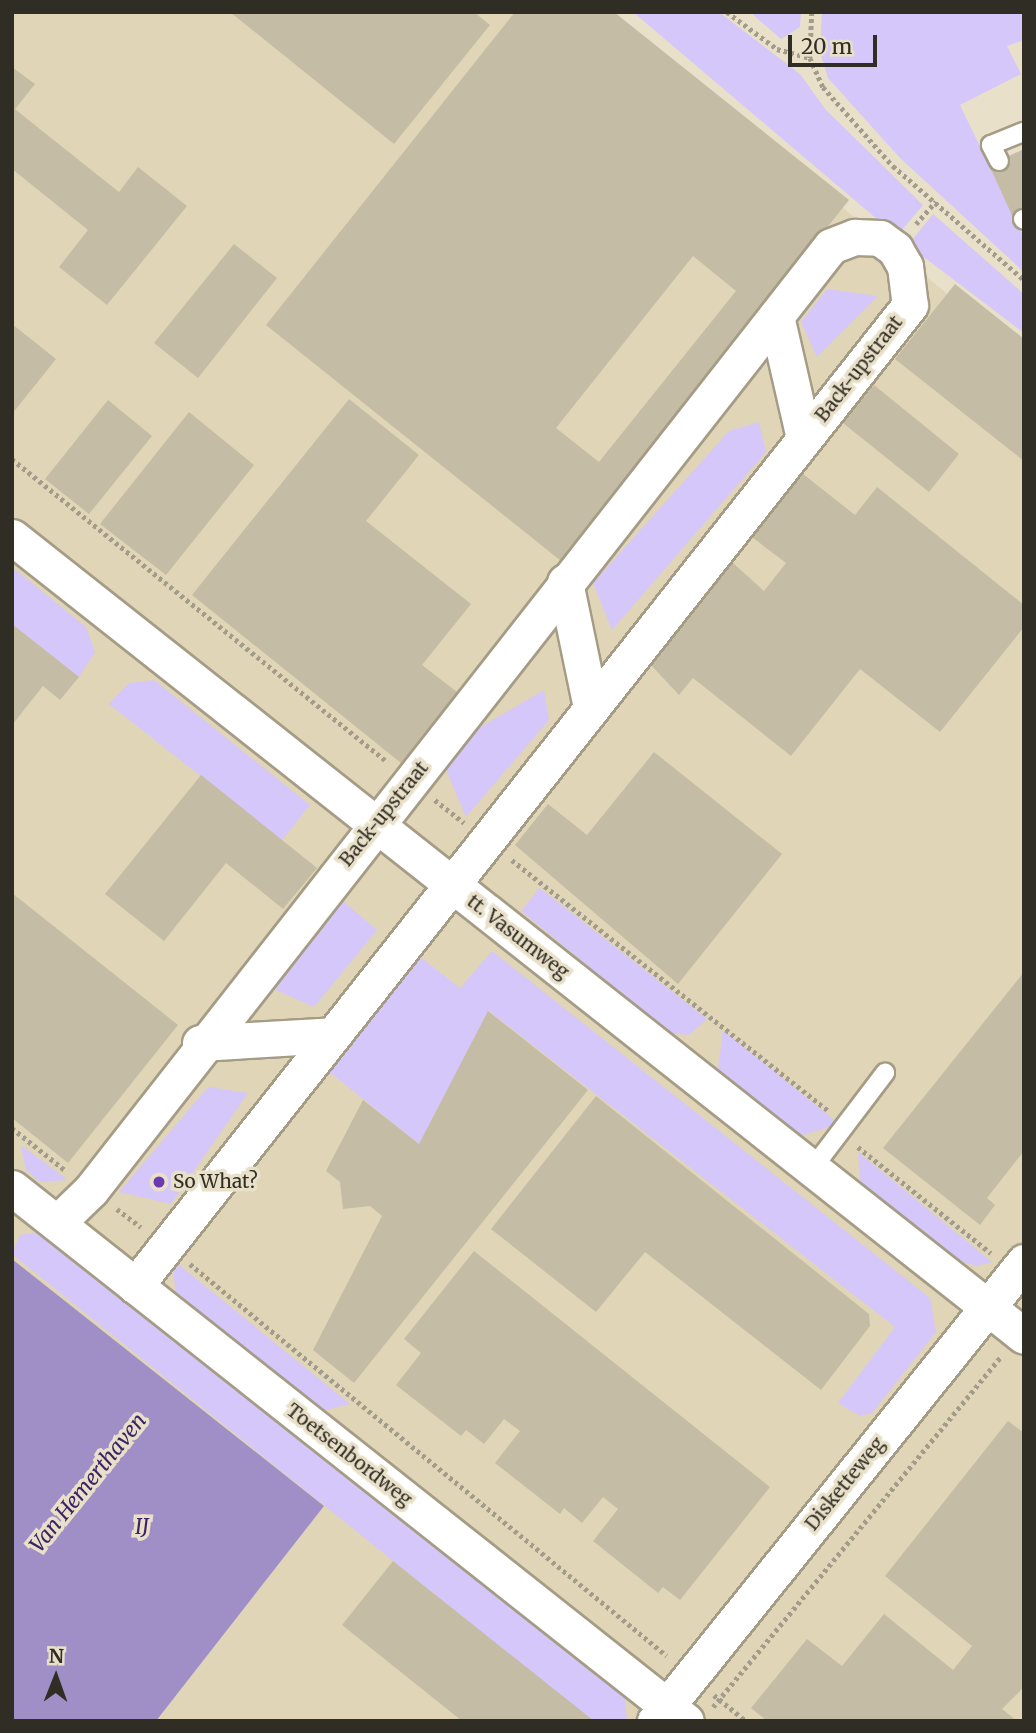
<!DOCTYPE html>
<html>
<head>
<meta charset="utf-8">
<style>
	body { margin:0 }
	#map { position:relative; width:1036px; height:1733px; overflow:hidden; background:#e9e0c9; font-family:Merriweather,serif }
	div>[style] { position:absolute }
	.built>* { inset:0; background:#e0d5b7 }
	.green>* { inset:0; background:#d5c7f9 }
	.water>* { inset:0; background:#9f8fc6 }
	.building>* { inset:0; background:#c5bca5 }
	.path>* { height:4.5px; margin-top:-2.25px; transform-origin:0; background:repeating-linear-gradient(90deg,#a39c8a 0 3.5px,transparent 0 7px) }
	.roads { filter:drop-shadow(2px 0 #a59c86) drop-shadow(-2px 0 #a59c86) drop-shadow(0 2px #a59c86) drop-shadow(0 -2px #a59c86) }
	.lane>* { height:18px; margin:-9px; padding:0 9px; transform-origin:9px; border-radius:9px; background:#fff }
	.street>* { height:35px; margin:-17.5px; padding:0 17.5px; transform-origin:17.5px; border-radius:17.5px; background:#fff }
	.dots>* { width:19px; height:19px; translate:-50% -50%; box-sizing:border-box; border:4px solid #e9e0c9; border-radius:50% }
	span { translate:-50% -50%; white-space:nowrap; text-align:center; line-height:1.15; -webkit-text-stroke:7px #e9e0c9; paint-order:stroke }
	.street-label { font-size:19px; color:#302d24 }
	.poi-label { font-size:19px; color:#302d24 }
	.left { translate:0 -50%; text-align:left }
	.water-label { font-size:21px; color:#3d2366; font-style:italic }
	.frame { position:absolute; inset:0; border:14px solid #302d24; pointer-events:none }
	.north { position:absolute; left:21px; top:1642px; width:70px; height:70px; -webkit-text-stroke:5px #e9e0c9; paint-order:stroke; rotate:1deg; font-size:19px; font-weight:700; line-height:28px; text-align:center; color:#302d24 }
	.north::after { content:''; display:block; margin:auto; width:24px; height:32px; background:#302d24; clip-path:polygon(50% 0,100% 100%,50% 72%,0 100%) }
	.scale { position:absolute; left:788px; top:35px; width:89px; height:32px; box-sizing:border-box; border:4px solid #302d24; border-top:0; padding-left:9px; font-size:21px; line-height:24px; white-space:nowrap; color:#302d24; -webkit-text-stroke:5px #e9e0c9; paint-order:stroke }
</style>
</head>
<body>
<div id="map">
	<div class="built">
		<div style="clip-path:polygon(12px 12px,605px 12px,1024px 357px,1024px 1721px,156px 1721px,324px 1506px,12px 1259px)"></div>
	</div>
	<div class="green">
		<div style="clip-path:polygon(633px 12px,719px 12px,800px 74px,826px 110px,923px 205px,897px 236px)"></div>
		<div style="clip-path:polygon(750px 12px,801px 12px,800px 27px,781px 39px)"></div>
		<div style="clip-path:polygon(822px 12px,1024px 12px,1024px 40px,1007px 46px,1021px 74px,960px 105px,1024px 238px,1024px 272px,900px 158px,828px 78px,820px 52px)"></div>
		<div style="clip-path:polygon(933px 214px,1024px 294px,1024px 333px,908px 245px)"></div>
		<div style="clip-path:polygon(827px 289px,878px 296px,817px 357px,801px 322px)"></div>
		<div style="clip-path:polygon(759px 422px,766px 452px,612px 630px,593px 583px,729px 431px)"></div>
		<div style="clip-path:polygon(12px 567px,86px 627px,95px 652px,79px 677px,12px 624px)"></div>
		<div style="clip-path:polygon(154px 680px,310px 805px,282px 840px,109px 704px,129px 683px)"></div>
		<div style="clip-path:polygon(544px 690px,549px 720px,466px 817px,446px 770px,477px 729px)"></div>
		<div style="clip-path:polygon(540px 888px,707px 1019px,689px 1035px,670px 1033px,521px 911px)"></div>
		<div style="clip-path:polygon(343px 901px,377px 930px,314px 1007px,267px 986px)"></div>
		<div style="clip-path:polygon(492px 951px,930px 1298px,936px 1332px,872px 1413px,860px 1416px,838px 1403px,895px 1327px,489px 1011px,419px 1144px,327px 1070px,419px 956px,460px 988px)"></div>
		<div style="clip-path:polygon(723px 1030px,839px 1124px,800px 1136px,718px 1069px)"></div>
		<div style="clip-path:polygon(208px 1087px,248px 1093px,171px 1204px,119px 1192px)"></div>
		<div style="clip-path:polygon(21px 1145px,68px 1180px,40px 1182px,26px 1170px)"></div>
		<div style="clip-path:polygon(858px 1152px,992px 1262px,976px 1266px,952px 1258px,861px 1187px)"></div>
		<div style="clip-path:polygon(38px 1232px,625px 1698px,627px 1721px,592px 1721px,12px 1254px,20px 1235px)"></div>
		<div style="clip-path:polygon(173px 1260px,350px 1404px,322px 1411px,175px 1292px)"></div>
	</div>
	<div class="water">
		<div style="clip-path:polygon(12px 1259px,324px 1506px,156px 1721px,12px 1721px)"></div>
	</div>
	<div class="building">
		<div style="clip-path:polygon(230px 12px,474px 12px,490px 25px,394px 144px)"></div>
		<div style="clip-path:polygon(evenodd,515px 12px,614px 12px,849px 200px,561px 561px,266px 325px,515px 12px,693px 256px,736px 291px,599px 462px,556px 428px,693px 256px)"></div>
		<div style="clip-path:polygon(12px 67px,35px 84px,15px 109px,36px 126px,119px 192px,138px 167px,187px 206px,107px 305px,59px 267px,88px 230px,12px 169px)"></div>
		<div style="clip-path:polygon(1024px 149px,1024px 219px,1015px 222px,989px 165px)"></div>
		<div style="clip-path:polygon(234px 244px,277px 278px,198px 378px,154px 343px)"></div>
		<div style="clip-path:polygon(955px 284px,1024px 339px,1024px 461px,895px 359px)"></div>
		<div style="clip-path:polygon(12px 324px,56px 359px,12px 414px)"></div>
		<div style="clip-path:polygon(874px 385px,959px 454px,929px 492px,843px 423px)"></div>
		<div style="clip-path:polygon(349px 399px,419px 455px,366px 521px,471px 604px,422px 665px,457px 692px,401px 763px,192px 595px)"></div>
		<div style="clip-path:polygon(108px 400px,152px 436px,89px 514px,45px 479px)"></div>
		<div style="clip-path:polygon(189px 412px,254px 465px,166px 575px,100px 524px)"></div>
		<div style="clip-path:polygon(803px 474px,855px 515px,877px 487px,1024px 605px,1024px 627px,940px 732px,860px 669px,791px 756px,693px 678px,679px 695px,650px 664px,732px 562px,764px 591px,786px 563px,752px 537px)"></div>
		<div style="clip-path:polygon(12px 624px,79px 677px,60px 700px,43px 686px,12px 725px)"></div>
		<div style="clip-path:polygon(654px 752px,782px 854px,678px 984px,515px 845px,548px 804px,587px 835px)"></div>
		<div style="clip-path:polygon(201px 775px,317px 868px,283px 909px,226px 863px,164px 941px,105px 894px)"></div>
		<div style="clip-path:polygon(12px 893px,178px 1025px,68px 1163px,12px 1118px)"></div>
		<div style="clip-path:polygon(1024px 972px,1024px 1151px,987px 1198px,995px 1205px,980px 1225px,883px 1148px)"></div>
		<div style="clip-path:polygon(488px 1011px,588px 1090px,354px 1383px,313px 1350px,382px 1216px,370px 1206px,343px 1209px,340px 1182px,326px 1171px,363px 1100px,419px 1144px)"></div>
		<div style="clip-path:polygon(596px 1096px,869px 1314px,870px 1326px,821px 1390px,645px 1252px,596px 1312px,491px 1229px)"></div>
		<div style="clip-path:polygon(474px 1251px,770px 1487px,680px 1600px,663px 1587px,658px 1593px,593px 1541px,618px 1509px,603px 1497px,582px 1523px,564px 1508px,560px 1514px,495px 1463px,520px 1431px,504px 1419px,484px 1444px,466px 1430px,461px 1436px,396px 1385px,421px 1353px,404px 1339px)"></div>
		<div style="clip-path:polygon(1008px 1421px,1024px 1433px,1024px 1687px,1002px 1709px,1017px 1721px,767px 1721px,751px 1708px,807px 1639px,842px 1666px,884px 1614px,953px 1670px,972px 1646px,885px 1576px)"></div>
		<div style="clip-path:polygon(393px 1561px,594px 1721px,462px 1721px,342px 1625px)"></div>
	</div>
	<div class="path">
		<div style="left:727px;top:12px;width:62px;rotate:36.5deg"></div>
		<div style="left:777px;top:49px;width:34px;rotate:15deg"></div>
		<div style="left:812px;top:12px;width:46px;rotate:92.5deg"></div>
		<div style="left:810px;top:58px;width:32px;rotate:66deg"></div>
		<div style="left:823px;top:87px;width:106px;rotate:48.5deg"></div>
		<div style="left:893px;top:166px;width:174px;rotate:41deg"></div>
		<div style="left:916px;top:224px;width:30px;rotate:-49deg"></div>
		<div style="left:12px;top:459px;width:482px;rotate:38.9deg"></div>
		<div style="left:435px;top:800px;width:37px;rotate:38deg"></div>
		<div style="left:512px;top:860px;width:404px;rotate:38.4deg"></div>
		<div style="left:12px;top:1128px;width:68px;rotate:38.4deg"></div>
		<div style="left:858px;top:1147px;width:170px;rotate:38.6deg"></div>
		<div style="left:117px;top:1209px;width:30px;rotate:37deg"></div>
		<div style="left:190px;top:1264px;width:617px;rotate:39.41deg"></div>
		<div style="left:714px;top:1695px;width:41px;rotate:39.1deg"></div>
		<div style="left:713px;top:1707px;width:454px;rotate:-50.6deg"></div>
	</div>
	<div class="roads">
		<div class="lane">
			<div style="left:999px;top:161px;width:18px;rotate:-117deg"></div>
			<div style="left:991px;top:145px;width:35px;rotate:-22deg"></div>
			<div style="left:1023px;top:219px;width:1px;rotate:45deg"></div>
			<div style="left:812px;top:1169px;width:121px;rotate:-52.8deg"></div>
		</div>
		<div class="street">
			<div style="left:776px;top:316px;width:125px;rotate:77.1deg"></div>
			<div style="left:12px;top:537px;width:1289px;rotate:38.29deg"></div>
			<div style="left:565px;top:582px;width:129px;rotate:78.3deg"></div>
			<div style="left:200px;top:1043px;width:133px;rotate:-3.4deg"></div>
			<div style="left:12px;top:1188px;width:859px;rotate:38.34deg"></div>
			<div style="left:57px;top:1223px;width:47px;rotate:-44.1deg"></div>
			<div style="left:91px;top:1190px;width:1199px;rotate:-51.91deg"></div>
			<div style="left:831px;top:246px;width:26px;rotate:-21deg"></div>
			<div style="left:855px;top:237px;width:25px;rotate:2deg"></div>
			<div style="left:880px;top:238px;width:19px;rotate:36deg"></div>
			<div style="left:895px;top:249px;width:20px;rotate:60deg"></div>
			<div style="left:905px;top:266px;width:39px;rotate:83deg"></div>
			<div style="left:910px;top:305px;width:1250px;rotate:128.31deg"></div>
			<div style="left:655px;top:1721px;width:589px;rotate:-51.2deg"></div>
		</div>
	</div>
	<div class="dots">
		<div style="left:159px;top:1182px;background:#6a3ab2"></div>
	</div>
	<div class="street-label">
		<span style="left:859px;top:369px;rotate:-52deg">Back-upstraat</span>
		<span style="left:384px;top:814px;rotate:-51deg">Back-upstraat</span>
		<span style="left:518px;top:937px;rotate:38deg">tt. Vasumweg</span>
		<span style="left:349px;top:1455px;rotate:38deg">Toetsenbordweg</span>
		<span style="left:845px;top:1484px;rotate:-51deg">Disketteweg</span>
	</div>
	<div class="poi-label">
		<span class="left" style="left:173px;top:1182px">So What?</span>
	</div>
	<div class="water-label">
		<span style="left:88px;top:1483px;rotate:-51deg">Van Hemerthaven</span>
		<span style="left:142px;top:1527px">IJ</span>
	</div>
	<div class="frame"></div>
	<div class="north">N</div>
	<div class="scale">20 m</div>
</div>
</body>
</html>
